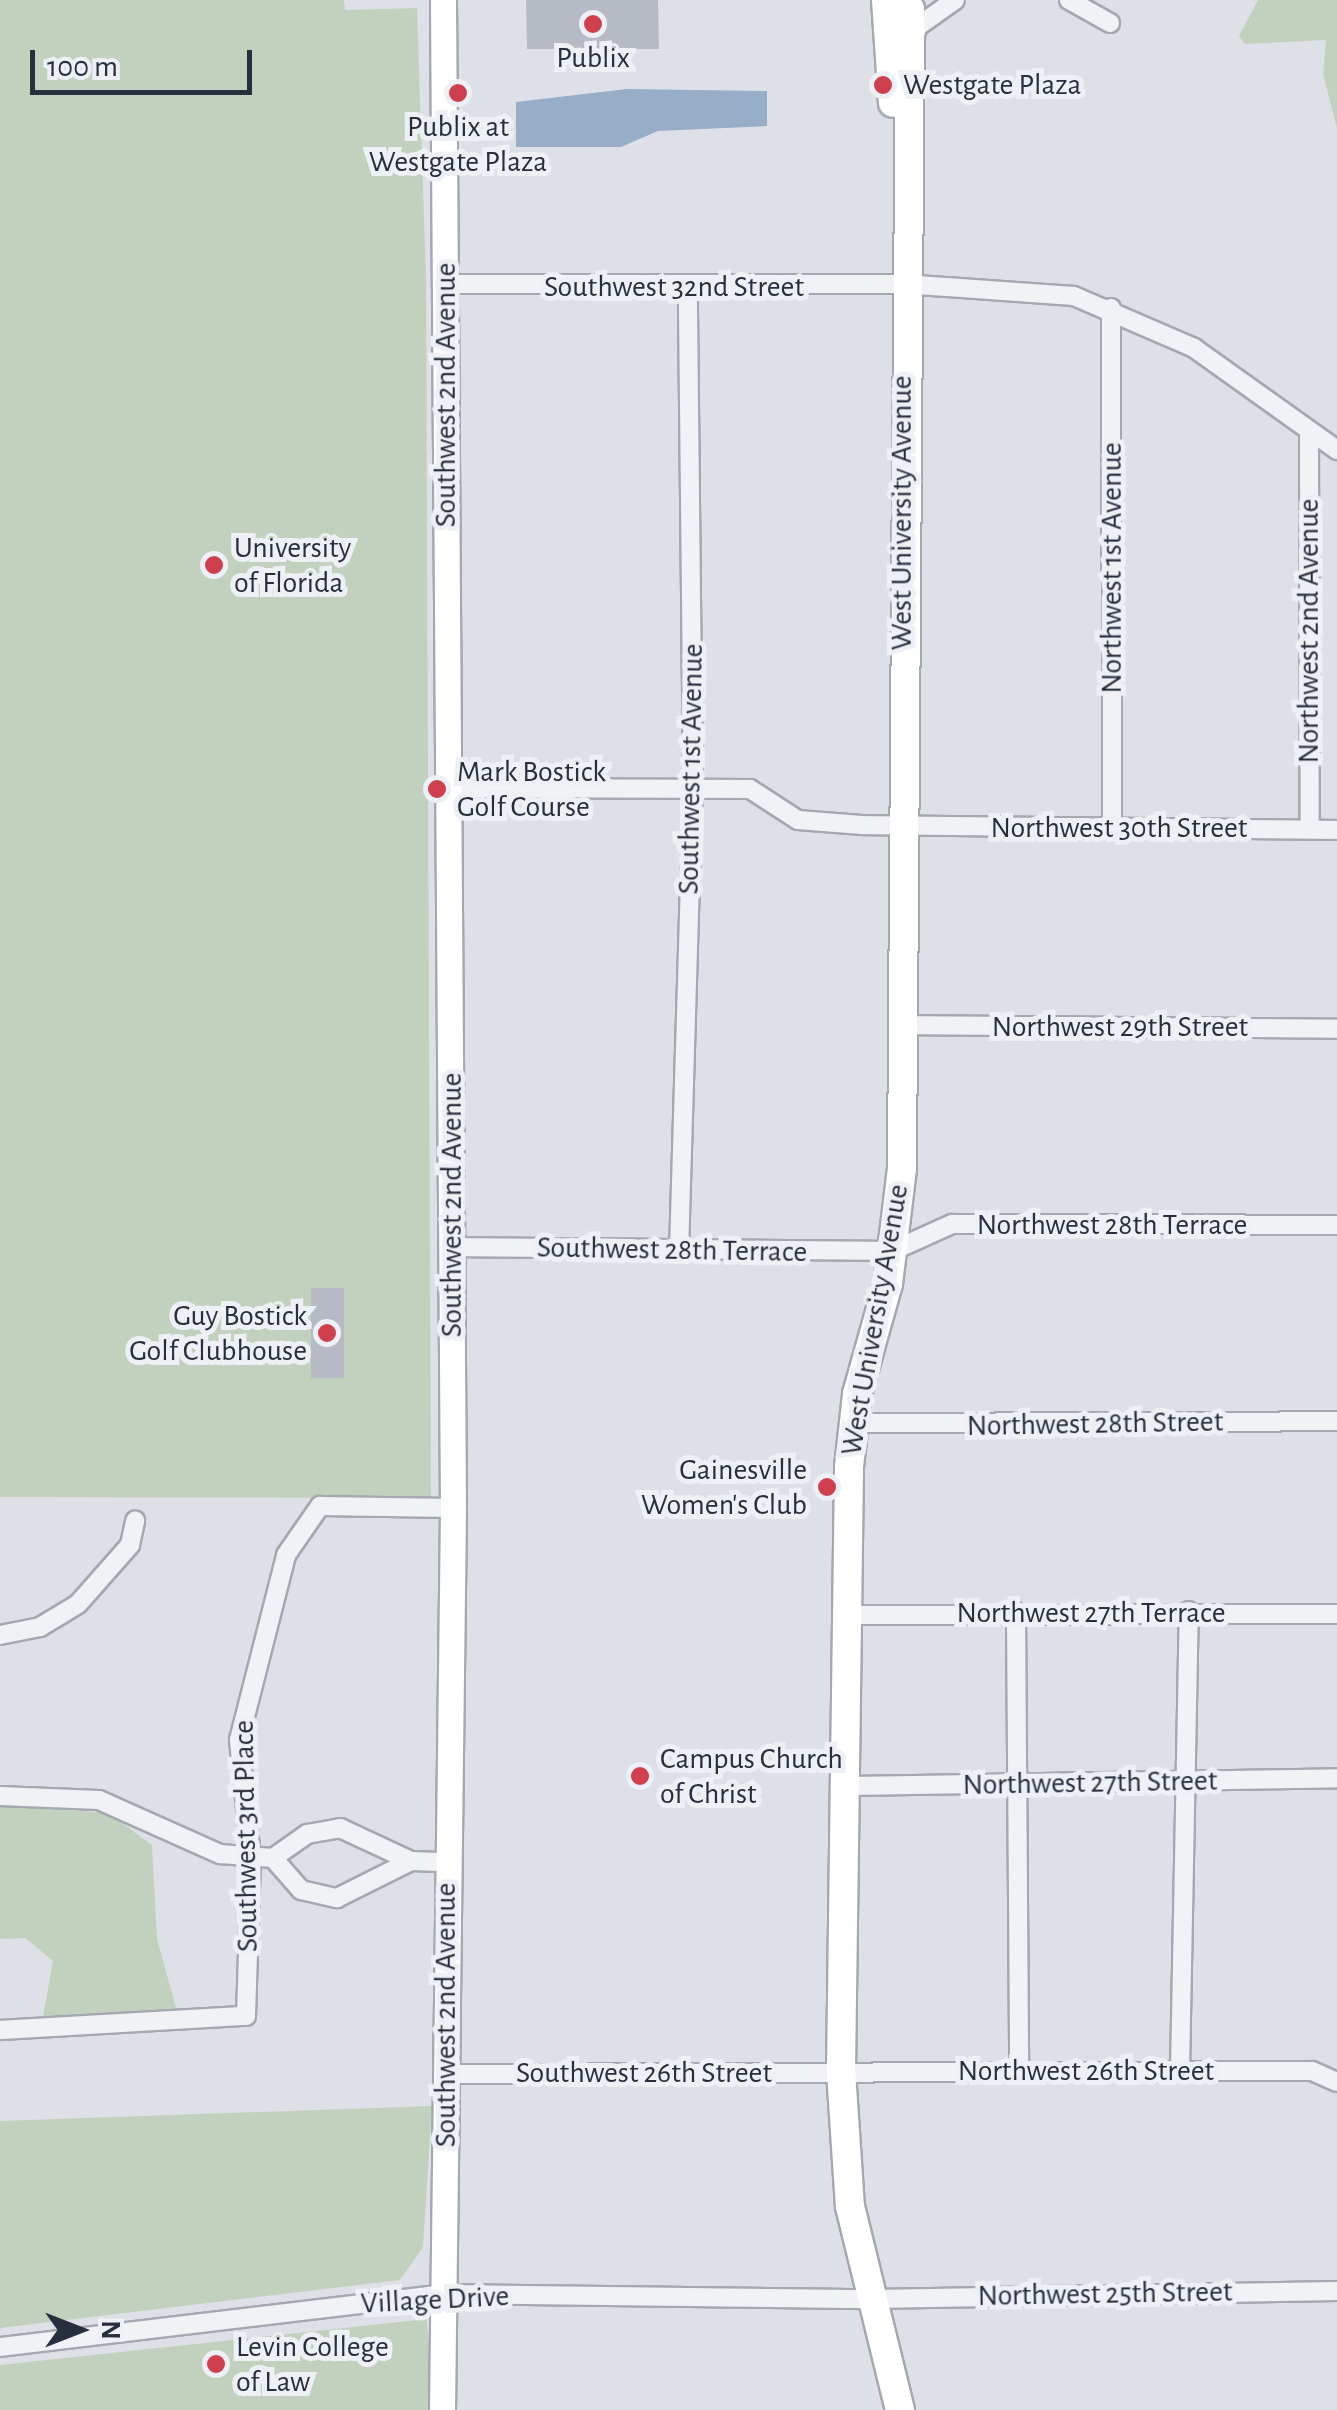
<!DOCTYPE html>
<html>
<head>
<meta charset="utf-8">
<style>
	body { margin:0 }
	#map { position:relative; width:1337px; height:2410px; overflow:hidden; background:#dde1e7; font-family:"Alegreya Sans",sans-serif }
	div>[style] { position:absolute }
	.green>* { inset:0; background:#c2d1be }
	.water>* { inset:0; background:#97adc8 }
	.building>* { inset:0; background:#b5bac4 }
	.roads { filter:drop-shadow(2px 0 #a3a8b1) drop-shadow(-2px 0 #a3a8b1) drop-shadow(0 2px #a3a8b1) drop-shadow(0 -2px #a3a8b1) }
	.street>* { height:18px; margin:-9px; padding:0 9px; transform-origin:9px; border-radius:9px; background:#f0f2f6 }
	.secondary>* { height:25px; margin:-12.5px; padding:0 12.5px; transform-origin:12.5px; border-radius:12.5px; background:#fff }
	.primary>* { height:28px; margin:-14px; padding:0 14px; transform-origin:14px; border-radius:14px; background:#fff }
	.highway>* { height:30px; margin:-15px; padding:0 15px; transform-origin:15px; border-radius:15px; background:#fff }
	.dots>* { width:28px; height:28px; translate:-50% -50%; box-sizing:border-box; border:5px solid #edf0f5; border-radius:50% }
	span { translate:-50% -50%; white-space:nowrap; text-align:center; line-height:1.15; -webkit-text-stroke:10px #edf0f5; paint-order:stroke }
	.poi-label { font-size:30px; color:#272e3e }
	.left { translate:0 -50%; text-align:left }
	.right { translate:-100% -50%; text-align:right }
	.street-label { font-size:30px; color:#272e3e }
	.north { position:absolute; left:30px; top:2280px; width:100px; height:100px; -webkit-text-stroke:8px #edf0f5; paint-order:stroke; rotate:90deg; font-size:28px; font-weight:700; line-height:40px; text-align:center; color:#272e3e }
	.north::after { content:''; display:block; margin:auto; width:35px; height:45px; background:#272e3e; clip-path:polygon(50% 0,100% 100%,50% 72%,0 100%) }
	.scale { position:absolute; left:30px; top:50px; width:222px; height:45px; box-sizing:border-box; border:5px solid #272e3e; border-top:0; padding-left:12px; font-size:30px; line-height:35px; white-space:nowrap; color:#272e3e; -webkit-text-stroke:8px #edf0f5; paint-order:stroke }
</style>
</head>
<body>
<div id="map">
	<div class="green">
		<div style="clip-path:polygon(0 0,344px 0,345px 10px,417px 8px,426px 277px,431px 1498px,0 1497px)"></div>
		<div style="clip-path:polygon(1258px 0,1337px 0,1337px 128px,1323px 74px,1326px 40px,1245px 44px,1239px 36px)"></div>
		<div style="clip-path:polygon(0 1805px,108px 1813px,152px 1845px,157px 1939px,178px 2015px,42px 2022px,53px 1961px,25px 1938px,0 1939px)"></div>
		<div style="clip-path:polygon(432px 2106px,423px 2247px,400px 2280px,0 2328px,0 2121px)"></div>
		<div style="clip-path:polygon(427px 2319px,433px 2410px,0 2410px,0 2365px)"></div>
	</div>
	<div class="water">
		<div style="clip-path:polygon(627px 89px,767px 91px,767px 126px,658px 131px,621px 147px,516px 147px,516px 102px)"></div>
	</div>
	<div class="building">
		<div style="clip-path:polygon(526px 0,658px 0,659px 49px,527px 49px)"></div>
		<div style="clip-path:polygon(311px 1288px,344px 1288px,344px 1378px,311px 1378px)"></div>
	</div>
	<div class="roads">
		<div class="street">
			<div style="left:1069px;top:0;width:47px;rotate:29.3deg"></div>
			<div style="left:910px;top:32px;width:55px;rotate:-35.4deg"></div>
			<div style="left:446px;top:284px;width:457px"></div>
			<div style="left:903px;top:284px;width:171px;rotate:4deg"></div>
			<div style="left:1074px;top:296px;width:131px;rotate:23.4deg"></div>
			<div style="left:1194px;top:348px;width:176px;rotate:35.5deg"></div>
			<div style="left:1111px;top:308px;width:520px;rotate:89.89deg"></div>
			<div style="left:1309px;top:432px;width:397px;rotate:89.9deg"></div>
			<div style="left:450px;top:788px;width:300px;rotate:0.2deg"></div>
			<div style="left:750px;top:789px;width:57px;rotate:32.9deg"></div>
			<div style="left:798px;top:820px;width:64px;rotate:4.5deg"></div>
			<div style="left:862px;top:825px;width:475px;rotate:0.6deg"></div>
			<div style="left:903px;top:1025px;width:434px;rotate:0.5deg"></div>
			<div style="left:452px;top:1247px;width:440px;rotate:0.5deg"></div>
			<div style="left:892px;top:1251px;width:66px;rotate:-24.2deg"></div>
			<div style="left:952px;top:1224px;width:385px;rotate:0.1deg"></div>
			<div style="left:679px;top:1251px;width:465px;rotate:-88.3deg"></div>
			<div style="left:693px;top:786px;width:498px;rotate:-90.6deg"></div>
			<div style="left:854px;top:1423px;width:483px;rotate:-0.2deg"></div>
			<div style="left:1016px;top:1612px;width:459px;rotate:89.6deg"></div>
			<div style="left:846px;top:1615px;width:491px;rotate:-0.1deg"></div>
			<div style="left:0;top:1635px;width:41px;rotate:-11.3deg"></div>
			<div style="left:40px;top:1627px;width:44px;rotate:-31.2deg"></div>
			<div style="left:78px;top:1604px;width:79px;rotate:-48.6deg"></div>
			<div style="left:130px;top:1545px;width:25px;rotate:-78deg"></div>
			<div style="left:843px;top:1786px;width:494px;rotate:-0.9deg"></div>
			<div style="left:0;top:1796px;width:99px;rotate:2.3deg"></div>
			<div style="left:99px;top:1800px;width:133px;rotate:24.1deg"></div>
			<div style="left:220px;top:1854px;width:53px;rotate:4.3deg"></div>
			<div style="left:273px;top:1858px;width:42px;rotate:-35.2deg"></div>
			<div style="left:307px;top:1834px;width:34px;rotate:-10deg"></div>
			<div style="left:340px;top:1828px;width:78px;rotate:24.9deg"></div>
			<div style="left:411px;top:1861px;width:36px;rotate:2deg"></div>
			<div style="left:273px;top:1858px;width:43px;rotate:48.8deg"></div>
			<div style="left:301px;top:1890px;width:37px;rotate:13deg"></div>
			<div style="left:337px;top:1898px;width:83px;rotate:-26.6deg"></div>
			<div style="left:0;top:2030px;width:246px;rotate:-3.3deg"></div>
			<div style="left:246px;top:2016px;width:159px;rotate:-88.2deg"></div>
			<div style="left:251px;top:1857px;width:118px;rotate:-95.9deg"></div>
			<div style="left:239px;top:1740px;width:191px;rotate:-75.7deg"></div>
			<div style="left:286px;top:1555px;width:60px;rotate:-55.2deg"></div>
			<div style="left:320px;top:1506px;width:133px;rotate:0.9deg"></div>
			<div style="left:1180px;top:2070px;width:459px;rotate:-88.9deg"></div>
			<div style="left:447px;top:2074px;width:865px;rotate:-0.2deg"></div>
			<div style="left:1312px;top:2071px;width:27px;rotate:24deg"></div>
			<div style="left:0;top:2347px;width:446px;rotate:-6.8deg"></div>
			<div style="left:443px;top:2294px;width:429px;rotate:0.7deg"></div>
			<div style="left:872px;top:2299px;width:465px;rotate:-1deg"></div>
		</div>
		<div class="secondary">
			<div style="left:442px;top:2410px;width:902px;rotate:-89.3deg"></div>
			<div style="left:453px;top:1508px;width:1508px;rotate:-90.38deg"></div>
		</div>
		<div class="primary">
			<div style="left:886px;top:0;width:103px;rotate:86.1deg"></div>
			<div style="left:900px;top:2410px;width:209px;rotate:-103.8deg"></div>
			<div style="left:850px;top:2207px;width:135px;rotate:-93.8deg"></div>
			<div style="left:841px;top:2072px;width:605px;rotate:-89.24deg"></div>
			<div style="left:849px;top:1467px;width:73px;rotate:-83.7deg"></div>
			<div style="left:857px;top:1394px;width:114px;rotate:-74.3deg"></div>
			<div style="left:888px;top:1284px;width:117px;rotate:-83.1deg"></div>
			<div style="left:902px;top:1168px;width:1159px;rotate:-89.6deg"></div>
		</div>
		<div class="highway">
			<div style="left:895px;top:0;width:35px;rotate:65deg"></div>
		</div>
	</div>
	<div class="dots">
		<div style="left:593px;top:24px;background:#d03f4e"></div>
		<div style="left:883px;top:85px;background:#d03f4e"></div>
		<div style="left:458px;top:93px;background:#d03f4e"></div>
		<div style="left:214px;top:565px;background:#d03f4e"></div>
		<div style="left:437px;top:789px;background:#d03f4e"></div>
		<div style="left:327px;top:1333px;background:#d03f4e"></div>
		<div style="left:827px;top:1487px;background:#d03f4e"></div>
		<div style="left:640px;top:1776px;background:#d03f4e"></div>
		<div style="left:216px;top:2364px;background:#d03f4e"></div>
	</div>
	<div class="poi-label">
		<span style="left:593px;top:58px">Publix</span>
		<span class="left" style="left:903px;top:85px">Westgate Plaza</span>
		<span style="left:458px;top:144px">Publix at<br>Westgate Plaza</span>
		<span class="left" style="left:234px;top:565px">University<br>of Florida</span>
		<span class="left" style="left:457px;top:789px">Mark Bostick<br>Golf Course</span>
		<span class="right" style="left:307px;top:1333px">Guy Bostick<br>Golf Clubhouse</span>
		<span class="right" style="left:807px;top:1487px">Gainesville<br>Women's Club</span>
		<span class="left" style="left:660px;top:1776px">Campus Church<br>of Christ</span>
		<span class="left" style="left:236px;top:2364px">Levin College<br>of Law</span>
	</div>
	<div class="street-label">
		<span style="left:674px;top:287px">Southwest 32nd Street</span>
		<span style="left:446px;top:395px;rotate:-90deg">Southwest 2nd Avenue</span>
		<span style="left:902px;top:513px;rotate:-90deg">West University Avenue</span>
		<span style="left:1112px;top:568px;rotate:-90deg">Northwest 1st Avenue</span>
		<span style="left:1309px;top:631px;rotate:-90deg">Northwest 2nd Avenue</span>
		<span style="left:691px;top:769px;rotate:-89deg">Southwest 1st Avenue</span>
		<span style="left:1119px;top:828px">Northwest 30th Street</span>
		<span style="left:1120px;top:1027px">Northwest 29th Street</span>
		<span style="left:452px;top:1205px;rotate:-90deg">Southwest 2nd Avenue</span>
		<span style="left:1112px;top:1225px">Northwest 28th Terrace</span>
		<span style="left:672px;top:1250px;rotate:1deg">Southwest 28th Terrace</span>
		<span style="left:875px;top:1320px;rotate:-80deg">West University Avenue</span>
		<span style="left:1095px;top:1424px;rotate:-1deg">Northwest 28th Street</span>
		<span style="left:1091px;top:1613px">Northwest 27th Terrace</span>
		<span style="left:1090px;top:1783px;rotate:-1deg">Northwest 27th Street</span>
		<span style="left:246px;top:1836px;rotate:-91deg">Southwest 3rd Place</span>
		<span style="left:446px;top:2015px;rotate:-90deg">Southwest 2nd Avenue</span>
		<span style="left:1086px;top:2071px">Northwest 26th Street</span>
		<span style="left:644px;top:2073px">Southwest 26th Street</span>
		<span style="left:1105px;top:2294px;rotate:-1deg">Northwest 25th Street</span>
		<span style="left:435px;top:2300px;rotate:-3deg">Village Drive</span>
	</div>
	<div class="north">N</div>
	<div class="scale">100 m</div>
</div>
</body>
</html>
